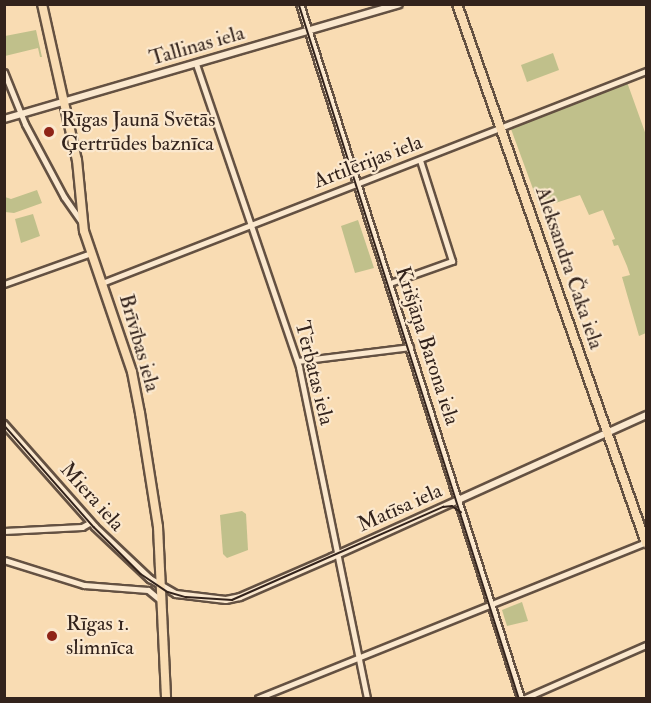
<!DOCTYPE html>
<html>
<head>
<meta charset="utf-8">
<style>
	body { margin:0 }
	#map { position:relative; width:651px; height:703px; overflow:hidden; background:#f9dcb3; font-family:"IM FELL Double Pica",serif }
	div>[style] { position:absolute }
	.green>* { inset:0; background:#c0c08b }
	.roads { filter:drop-shadow(2px 0 #645142) drop-shadow(-2px 0 #645142) drop-shadow(0 2px #645142) drop-shadow(0 -2px #645142) }
	.minor>* { height:5px; margin:-2.5px; padding:0 2.5px; transform-origin:2.5px; border-radius:2.5px; background:#fbe8ce }
	.tertiary>* { height:6px; margin:-3px; padding:0 3px; transform-origin:3px; border-radius:3px; background:#fbe8ce }
	.primary>* { height:8px; margin:-4px; padding:0 4px; transform-origin:4px; border-radius:4px; background:#f9dcb3 }
	.trunk>* { height:8px; margin:-4px; padding:0 4px; transform-origin:4px; border-radius:4px; background:#f9dcb3 }
	.tram>* { height:1.5px; margin:-0.75px; padding:0 0.75px; transform-origin:0.75px; border-radius:0.75px; background:#33231c }
	.dots>* { width:16px; height:16px; translate:-50% -50%; box-sizing:border-box; border:3px solid #fbe8ce; border-radius:50% }
	span { translate:-50% -50%; white-space:nowrap; text-align:center; line-height:1.15; -webkit-text-stroke:4.5px #fbe8ce; paint-order:stroke }
	.street-label { font-size:21px; color:#33231c }
	.poi-label { font-size:21px; color:#33231c }
	.left { translate:0 -50%; text-align:left }
	.frame { position:absolute; inset:0; border:6px solid #33231c; pointer-events:none }
</style>
</head>
<body>
<div id="map">
	<div class="green">
		<div style="clip-path:polygon(36px 30px,42px 57px,40px 57px,38px 48px,5px 56px,5px 36px)"></div>
		<div style="clip-path:polygon(553px 53px,559px 70px,527px 82px,521px 65px)"></div>
		<div style="clip-path:polygon(627px 82px,646px 135px,646px 333px,639px 336px,622px 277px,630px 275px,627px 266px,618px 245px,614px 246px,612px 240px,615px 239px,603px 210px,589px 215px,580px 195px,540px 208px,511px 129px)"></div>
		<div style="clip-path:polygon(37px 190px,42px 203px,14px 213px,5px 212px,5px 197px,11px 199px)"></div>
		<div style="clip-path:polygon(33px 214px,40px 236px,21px 243px,15px 219px)"></div>
		<div style="clip-path:polygon(358px 220px,374px 268px,355px 273px,341px 226px)"></div>
		<div style="clip-path:polygon(242px 511px,246px 514px,248px 550px,227px 558px,223px 554px,220px 515px)"></div>
		<div style="clip-path:polygon(522px 602px,528px 621px,507px 626px,502px 610px)"></div>
	</div>
	<div class="roads">
		<div class="minor">
			<div style="left:196px;top:64px;width:320px;rotate:71.2deg"></div>
			<div style="left:299px;top:367px;width:338px;rotate:78.4deg"></div>
			<div style="left:4px;top:72px;width:56px;rotate:68deg"></div>
			<div style="left:25px;top:124px;width:83px;rotate:61.9deg"></div>
			<div style="left:64px;top:197px;width:32px;rotate:55deg"></div>
			<div style="left:102px;top:283px;width:584px;rotate:-21.29deg"></div>
			<div style="left:390px;top:283px;width:66px;rotate:-19.5deg"></div>
			<div style="left:452px;top:261px;width:106px;rotate:-107.6deg"></div>
			<div style="left:4px;top:284px;width:92px;rotate:-19.6deg"></div>
			<div style="left:298px;top:361px;width:113px;rotate:-7.1deg"></div>
			<div style="left:4px;top:531px;width:78px;rotate:-2.9deg"></div>
			<div style="left:82px;top:527px;width:10px;rotate:-29deg"></div>
			<div style="left:4px;top:560px;width:84px;rotate:17.4deg"></div>
			<div style="left:84px;top:585px;width:64px;rotate:4.5deg"></div>
			<div style="left:148px;top:590px;width:17px;rotate:40deg"></div>
			<div style="left:258px;top:698px;width:418px;rotate:-21.9deg"></div>
			<div style="left:525px;top:698px;width:132px;rotate:-23.7deg"></div>
		</div>
		<div class="tertiary">
			<div style="left:300px;top:4px;width:728px;rotate:72.34deg"></div>
			<div style="left:4px;top:119px;width:411px;rotate:-16.2deg"></div>
			<div style="left:4px;top:424px;width:137px;rotate:48.5deg"></div>
			<div style="left:95px;top:527px;width:76px;rotate:43.4deg"></div>
			<div style="left:150px;top:579px;width:30px;rotate:30deg"></div>
			<div style="left:176px;top:594px;width:50px;rotate:6.8deg"></div>
			<div style="left:226px;top:600px;width:14px;rotate:-12deg"></div>
			<div style="left:240px;top:597px;width:100px;rotate:-23.5deg"></div>
			<div style="left:332px;top:557px;width:345px;rotate:-24.3deg"></div>
		</div>
		<div class="primary">
			<div style="left:457px;top:4px;width:571px;rotate:70.68deg"></div>
		</div>
		<div class="trunk">
			<div style="left:42px;top:4px;width:160px;rotate:77.4deg"></div>
			<div style="left:77px;top:160px;width:71px;rotate:84.4deg"></div>
			<div style="left:84px;top:231px;width:149px;rotate:71.2deg"></div>
			<div style="left:132px;top:372px;width:42px;rotate:79deg"></div>
			<div style="left:140px;top:413px;width:115px;rotate:81deg"></div>
			<div style="left:158px;top:527px;width:171px;rotate:87.3deg"></div>
		</div>
	</div>
	<div class="tram">
		<div style="left:299px;top:4px;width:728px;rotate:72.41deg"></div>
		<div style="left:4px;top:425px;width:136px;rotate:48.6deg"></div>
		<div style="left:94px;top:527px;width:66px;rotate:45deg"></div>
		<div style="left:141px;top:574px;width:32px;rotate:34deg"></div>
		<div style="left:168px;top:592px;width:19px;rotate:16deg"></div>
		<div style="left:186px;top:597px;width:46px;rotate:3.7deg"></div>
		<div style="left:232px;top:600px;width:231px;rotate:-23.8deg"></div>
		<div style="left:443px;top:507px;width:9px;rotate:-6deg"></div>
		<div style="left:452px;top:506px;width:11px;rotate:34deg"></div>
	</div>
	<div class="dots">
		<div style="left:49px;top:132px;background:#8f2418"></div>
		<div style="left:52px;top:636px;background:#8f2418"></div>
	</div>
	<div class="street-label">
		<span style="left:197px;top:46px;rotate:-16deg">Tallinas iela</span>
		<span style="left:368px;top:162px;rotate:-21deg">Artilērijas iela</span>
		<span style="left:569px;top:268px;rotate:71deg">Aleksandra Čaka iela</span>
		<span style="left:139px;top:343px;rotate:74deg">Brīvības iela</span>
		<span style="left:427px;top:346px;rotate:72deg">Krišjāņa Barona iela</span>
		<span style="left:314px;top:373px;rotate:76deg">Tērbatas iela</span>
		<span style="left:92px;top:497px;rotate:48deg">Miera iela</span>
		<span style="left:400px;top:508px;rotate:-24deg">Matīsa iela</span>
	</div>
	<div class="poi-label">
		<span class="left" style="left:61px;top:132px">Rīgas Jaunā Svētās<br>Ģertrūdes baznīca</span>
		<span class="left" style="left:66px;top:636px">Rīgas 1.<br>slimnīca</span>
	</div>
	<div class="frame"></div>
</div>
</body>
</html>
